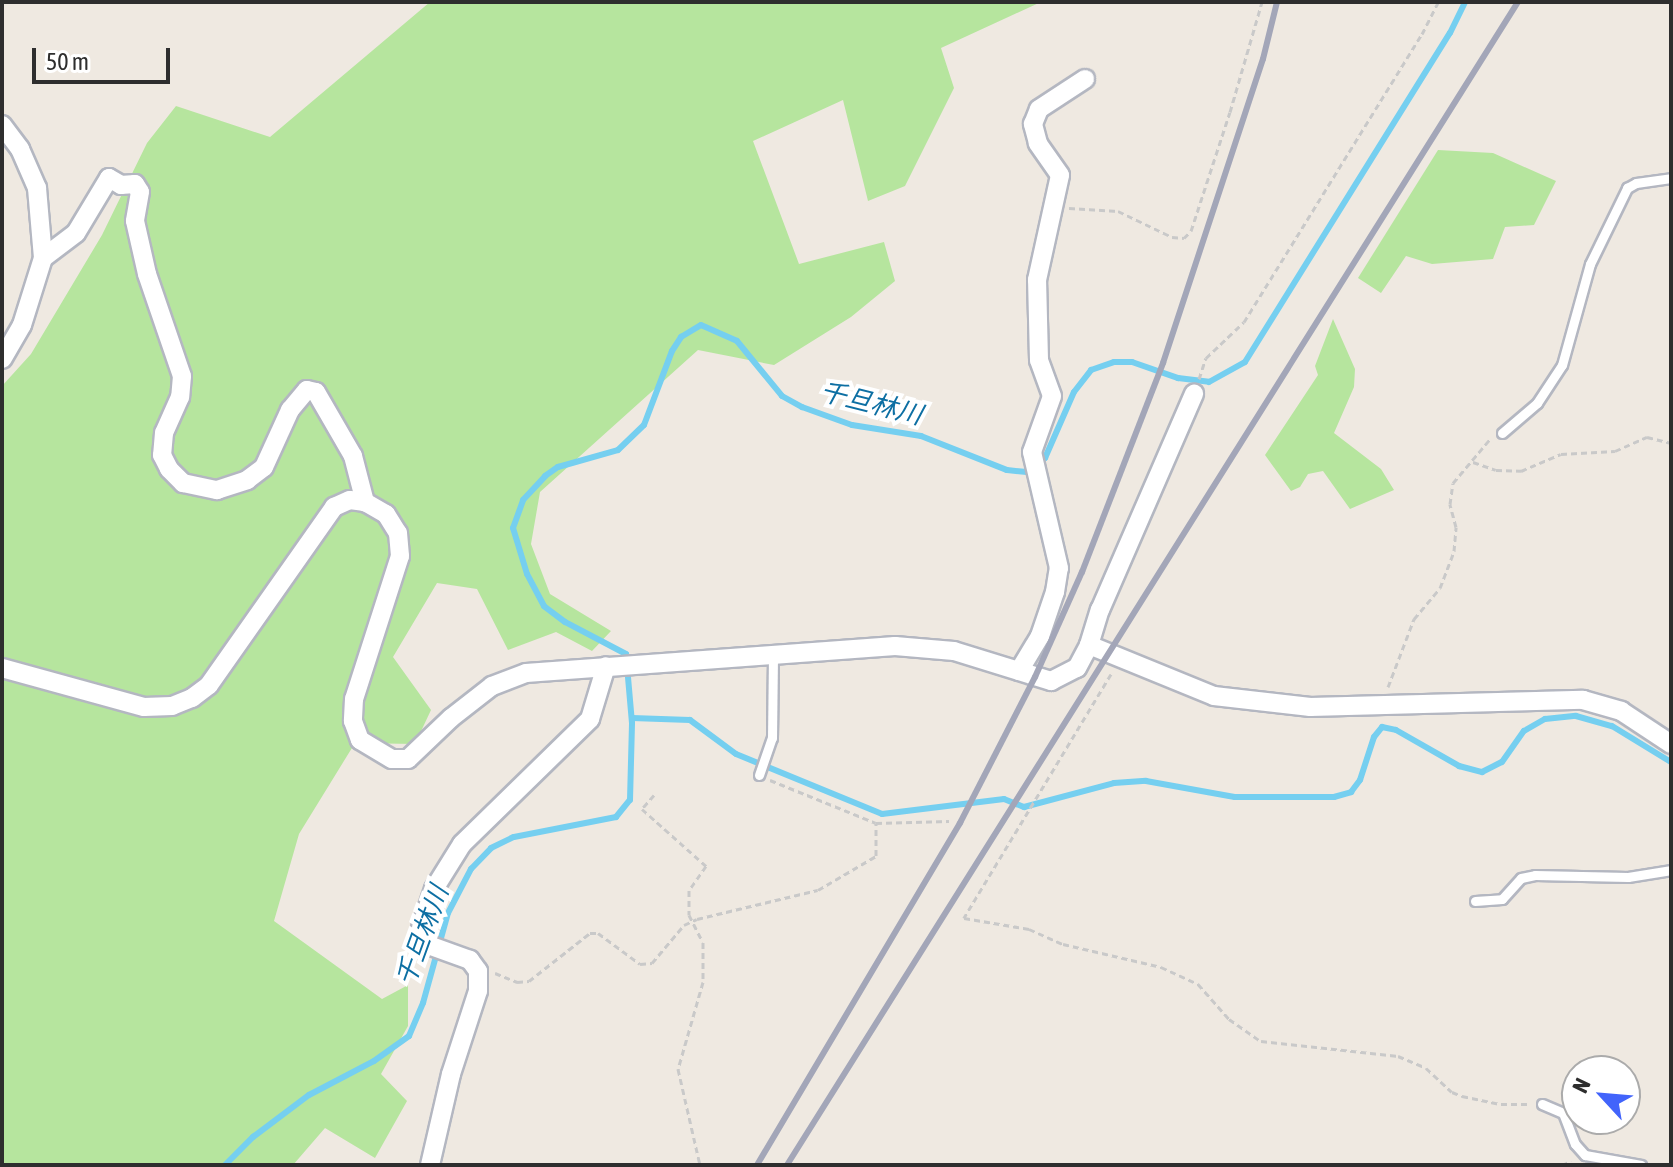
<!DOCTYPE html>
<html>
<head>
<meta charset="utf-8">
<style>
	body { margin:0 }
	#map { position:relative; width:1673px; height:1167px; overflow:hidden; background:#efe9e1; font-family:"Asap Condensed","Noto Sans JP",sans-serif }
	div>[style] { position:absolute }
	.green>* { inset:0; background:#b6e59e }
	.stream>* { height:6px; margin:-3px; padding:0 3px; transform-origin:3px; border-radius:3px; background:#75cff0 }
	.path>* { height:3px; margin-top:-1.5px; transform-origin:0; background:repeating-linear-gradient(90deg,#c9c9c9 0 6px,transparent 0 10px) }
	.roads { filter:drop-shadow(2px 0 #b4b7c1) drop-shadow(-2px 0 #b4b7c1) drop-shadow(0 2px #b4b7c1) drop-shadow(0 -2px #b4b7c1) }
	.service>* { height:9px; margin:-4.5px; padding:0 4.5px; transform-origin:4.5px; border-radius:4.5px; background:#fff }
	.minor>* { height:18px; margin:-9px; padding:0 9px; transform-origin:9px; border-radius:9px; background:#fff }
	.rail>* { height:6px; margin:-3px; padding:0 3px; transform-origin:3px; border-radius:3px; background:#a3a6b8 }
	span { translate:-50% -50%; white-space:nowrap; text-align:center; line-height:1.15; -webkit-text-stroke:8px #fff; paint-order:stroke }
	.water-label { font-size:26px; color:#0d6fa3; font-style:italic }
	.frame { position:absolute; inset:0; border:4px solid #2e2e2e; pointer-events:none }
	.north { position:absolute; left:1561px; top:1055px; width:80px; height:80px; box-sizing:border-box; background:#fff; border:2px solid #ababab; border-radius:50%; rotate:296deg; font-size:22px; font-weight:700; line-height:32px; text-align:center; color:#2e2e2e }
	.north::after { content:''; display:block; margin:auto; width:28px; height:36px; background:#4264fb; clip-path:polygon(50% 0,100% 100%,50% 72%,0 100%) }
	.scale { position:absolute; left:32px; top:48px; width:138px; height:36px; box-sizing:border-box; border:4px solid #2e2e2e; border-top:0; padding-left:10px; font-size:24px; line-height:28px; white-space:nowrap; color:#2e2e2e; -webkit-text-stroke:6px #fff; paint-order:stroke }
</style>
</head>
<body>
<div id="map">
	<div class="green">
		<div style="clip-path:polygon(430px 2px,1041px 2px,941px 48px,954px 88px,905px 186px,868px 201px,843px 100px,753px 141px,799px 264px,884px 242px,895px 281px,851px 317px,774px 365px,698px 350px,540px 492px,531px 544px,550px 594px,611px 631px,592px 651px,556px 632px,508px 650px,477px 589px,437px 583px,393px 657px,431px 710px,415px 744px,355px 743px,299px 834px,274px 921px,382px 999px,408px 985px,408px 1026px,381px 1074px,407px 1101px,375px 1158px,325px 1128px,293px 1165px,2px 1165px,2px 386px,31px 354px,102px 235px,147px 143px,176px 106px,270px 137px)"></div>
		<div style="clip-path:polygon(1438px 150px,1493px 153px,1556px 181px,1534px 225px,1505px 227px,1493px 259px,1432px 264px,1406px 256px,1381px 293px,1358px 278px)"></div>
		<div style="clip-path:polygon(1333px 319px,1355px 369px,1354px 387px,1334px 433px,1381px 469px,1394px 490px,1350px 509px,1323px 471px,1308px 474px,1300px 487px,1291px 491px,1265px 455px,1318px 375px,1315px 366px)"></div>
	</div>
	<div class="stream">
		<div style="left:632px;top:718px;width:58px;rotate:2deg"></div>
		<div style="left:690px;top:720px;width:57px;rotate:36.5deg"></div>
		<div style="left:736px;top:754px;width:158px;rotate:22.3deg"></div>
		<div style="left:882px;top:814px;width:123px;rotate:-7deg"></div>
		<div style="left:1004px;top:799px;width:22px;rotate:22deg"></div>
		<div style="left:1024px;top:807px;width:93px;rotate:-14.9deg"></div>
		<div style="left:1114px;top:783px;width:32px;rotate:-4deg"></div>
		<div style="left:1146px;top:781px;width:90px;rotate:10.2deg"></div>
		<div style="left:1235px;top:797px;width:99px"></div>
		<div style="left:1334px;top:797px;width:18px;rotate:-16deg"></div>
		<div style="left:1351px;top:792px;width:15px;rotate:-53deg"></div>
		<div style="left:1360px;top:780px;width:45px;rotate:-72deg"></div>
		<div style="left:1374px;top:737px;width:13px;rotate:-51deg"></div>
		<div style="left:1382px;top:727px;width:14px;rotate:12deg"></div>
		<div style="left:1396px;top:730px;width:73px;rotate:29.7deg"></div>
		<div style="left:1459px;top:766px;width:24px;rotate:15deg"></div>
		<div style="left:1482px;top:772px;width:22px;rotate:-27deg"></div>
		<div style="left:1502px;top:762px;width:38px;rotate:-55deg"></div>
		<div style="left:1524px;top:731px;width:24px;rotate:-30deg"></div>
		<div style="left:1545px;top:719px;width:31px;rotate:-6deg"></div>
		<div style="left:1576px;top:716px;width:37px;rotate:16deg"></div>
		<div style="left:1612px;top:726px;width:69px;rotate:31.4deg"></div>
		<div style="left:225px;top:1165px;width:40px;rotate:-45deg"></div>
		<div style="left:253px;top:1137px;width:70px;rotate:-36.9deg"></div>
		<div style="left:309px;top:1095px;width:73px;rotate:-27.6deg"></div>
		<div style="left:374px;top:1061px;width:43px;rotate:-35.5deg"></div>
		<div style="left:409px;top:1036px;width:36px;rotate:-67deg"></div>
		<div style="left:423px;top:1003px;width:93px;rotate:-74.5deg"></div>
		<div style="left:448px;top:913px;width:50px;rotate:-62.4deg"></div>
		<div style="left:471px;top:869px;width:29px;rotate:-46deg"></div>
		<div style="left:491px;top:848px;width:25px;rotate:-26deg"></div>
		<div style="left:514px;top:837px;width:104px;rotate:-11.1deg"></div>
		<div style="left:616px;top:817px;width:22px;rotate:-51deg"></div>
		<div style="left:630px;top:800px;width:77px;rotate:-88.5deg"></div>
		<div style="left:632px;top:723px;width:69px;rotate:-95deg"></div>
		<div style="left:626px;top:654px;width:69px;rotate:-152.3deg"></div>
		<div style="left:565px;top:622px;width:26px;rotate:-143deg"></div>
		<div style="left:544px;top:606px;width:36px;rotate:-118deg"></div>
		<div style="left:527px;top:574px;width:48px;rotate:-106.9deg"></div>
		<div style="left:513px;top:528px;width:30px;rotate:-70deg"></div>
		<div style="left:523px;top:500px;width:33px;rotate:-47deg"></div>
		<div style="left:545px;top:476px;width:16px;rotate:-35deg"></div>
		<div style="left:558px;top:467px;width:62px;rotate:-15.8deg"></div>
		<div style="left:618px;top:450px;width:36px;rotate:-44deg"></div>
		<div style="left:644px;top:425px;width:79px;rotate:-69.3deg"></div>
		<div style="left:672px;top:351px;width:17px;rotate:-57deg"></div>
		<div style="left:681px;top:337px;width:23px;rotate:-31deg"></div>
		<div style="left:701px;top:325px;width:39px;rotate:24deg"></div>
		<div style="left:737px;top:341px;width:71px;rotate:50.7deg"></div>
		<div style="left:782px;top:396px;width:23px;rotate:29deg"></div>
		<div style="left:802px;top:407px;width:53px;rotate:19.8deg"></div>
		<div style="left:852px;top:425px;width:70px;rotate:9.1deg"></div>
		<div style="left:921px;top:436px;width:92px;rotate:21.6deg"></div>
		<div style="left:1007px;top:470px;width:20px;rotate:6deg"></div>
		<div style="left:1027px;top:472px;width:23px;rotate:-38deg"></div>
		<div style="left:1045px;top:458px;width:72px;rotate:-66.3deg"></div>
		<div style="left:1074px;top:392px;width:28px;rotate:-52deg"></div>
		<div style="left:1091px;top:370px;width:24px;rotate:-19deg"></div>
		<div style="left:1114px;top:362px;width:18px"></div>
		<div style="left:1132px;top:362px;width:49px;rotate:19.2deg"></div>
		<div style="left:1178px;top:378px;width:31px;rotate:7deg"></div>
		<div style="left:1209px;top:382px;width:41px;rotate:-29.1deg"></div>
		<div style="left:1245px;top:362px;width:388px;rotate:-58.1deg"></div>
		<div style="left:1450px;top:33px;width:34px;rotate:-64deg"></div>
	</div>
	<div class="path">
		<div style="left:1069px;top:208px;width:49px;rotate:3.5deg"></div>
		<div style="left:1118px;top:211px;width:60px;rotate:25.7deg"></div>
		<div style="left:1172px;top:237px;width:12px;rotate:5deg"></div>
		<div style="left:1184px;top:238px;width:10px;rotate:-45deg"></div>
		<div style="left:1191px;top:231px;width:125px;rotate:-71.9deg"></div>
		<div style="left:1230px;top:112px;width:115px;rotate:-73.8deg"></div>
		<div style="left:1199px;top:379px;width:22px;rotate:-72deg"></div>
		<div style="left:1206px;top:358px;width:52px;rotate:-43.5deg"></div>
		<div style="left:1244px;top:322px;width:339px;rotate:-58.3deg"></div>
		<div style="left:1422px;top:34px;width:36px;rotate:-63deg"></div>
		<div style="left:1473px;top:462px;width:24px;rotate:19deg"></div>
		<div style="left:1496px;top:470px;width:25px;rotate:2deg"></div>
		<div style="left:1521px;top:471px;width:43px;rotate:-23deg"></div>
		<div style="left:1561px;top:454px;width:54px;rotate:-3.2deg"></div>
		<div style="left:1615px;top:451px;width:35px;rotate:-24deg"></div>
		<div style="left:1647px;top:437px;width:25px;rotate:14deg"></div>
		<div style="left:1111px;top:674px;width:285px;rotate:121.1deg"></div>
		<div style="left:964px;top:918px;width:66px;rotate:9.6deg"></div>
		<div style="left:1029px;top:929px;width:37px;rotate:24deg"></div>
		<div style="left:1063px;top:944px;width:101px;rotate:13.2deg"></div>
		<div style="left:1161px;top:967px;width:41px;rotate:24.7deg"></div>
		<div style="left:1198px;top:984px;width:47px;rotate:48.5deg"></div>
		<div style="left:1229px;top:1019px;width:39px;rotate:35deg"></div>
		<div style="left:1261px;top:1041px;width:138px;rotate:6.2deg"></div>
		<div style="left:1398px;top:1056px;width:30px;rotate:23deg"></div>
		<div style="left:1426px;top:1068px;width:35px;rotate:43deg"></div>
		<div style="left:1452px;top:1092px;width:11px;rotate:22deg"></div>
		<div style="left:1462px;top:1096px;width:40px;rotate:12deg"></div>
		<div style="left:1501px;top:1104px;width:30px"></div>
		<div style="left:1388px;top:687px;width:73px;rotate:-69.1deg"></div>
		<div style="left:1414px;top:619px;width:40px;rotate:-50deg"></div>
		<div style="left:1440px;top:588px;width:40px;rotate:-69deg"></div>
		<div style="left:1454px;top:551px;width:24px;rotate:-85deg"></div>
		<div style="left:1456px;top:527px;width:24px;rotate:-105deg"></div>
		<div style="left:1450px;top:504px;width:21px;rotate:-82deg"></div>
		<div style="left:1453px;top:483px;width:57px;rotate:-49.9deg"></div>
		<div style="left:770px;top:780px;width:114px;rotate:22.1deg"></div>
		<div style="left:876px;top:823px;width:73px;rotate:-1.6deg"></div>
		<div style="left:654px;top:795px;width:18px;rotate:131deg"></div>
		<div style="left:642px;top:809px;width:86px;rotate:41.7deg"></div>
		<div style="left:706px;top:866px;width:29px;rotate:125deg"></div>
		<div style="left:689px;top:890px;width:25px;rotate:90deg"></div>
		<div style="left:689px;top:915px;width:30px;rotate:63deg"></div>
		<div style="left:703px;top:942px;width:40px;rotate:90deg"></div>
		<div style="left:703px;top:982px;width:91px;rotate:106deg"></div>
		<div style="left:678px;top:1069px;width:98px;rotate:77.1deg"></div>
		<div style="left:495px;top:973px;width:24px;rotate:22deg"></div>
		<div style="left:517px;top:982px;width:12px;rotate:-5deg"></div>
		<div style="left:529px;top:981px;width:78px;rotate:-38.2deg"></div>
		<div style="left:590px;top:933px;width:8px"></div>
		<div style="left:598px;top:933px;width:52px;rotate:36.4deg"></div>
		<div style="left:640px;top:964px;width:12px;rotate:-5deg"></div>
		<div style="left:652px;top:963px;width:50px;rotate:-49.9deg"></div>
		<div style="left:684px;top:925px;width:14px;rotate:-25deg"></div>
		<div style="left:697px;top:919px;width:124px;rotate:-13.5deg"></div>
		<div style="left:818px;top:890px;width:67px;rotate:-30.4deg"></div>
		<div style="left:876px;top:856px;width:33px;rotate:-90deg"></div>
		<div style="left:1562px;top:1165px;width:10px;rotate:-24deg"></div>
	</div>
	<div class="roads">
		<div class="service">
			<div style="left:1502px;top:433px;width:46px;rotate:-40.6deg"></div>
			<div style="left:1537px;top:403px;width:45px;rotate:-56.7deg"></div>
			<div style="left:1562px;top:365px;width:105px;rotate:-74.5deg"></div>
			<div style="left:1590px;top:264px;width:85px;rotate:-64deg"></div>
			<div style="left:1627px;top:188px;width:10px;rotate:-29deg"></div>
			<div style="left:1636px;top:183px;width:35px;rotate:-8deg"></div>
			<div style="left:759px;top:775px;width:39px;rotate:-71deg"></div>
			<div style="left:772px;top:738px;width:83px;rotate:-89.3deg"></div>
			<div style="left:1475px;top:901px;width:27px;rotate:-4deg"></div>
			<div style="left:1502px;top:899px;width:28px;rotate:-48deg"></div>
			<div style="left:1521px;top:878px;width:14px;rotate:-12deg"></div>
			<div style="left:1535px;top:875px;width:93px;rotate:1.2deg"></div>
			<div style="left:1628px;top:877px;width:44px;rotate:-9.2deg"></div>
			<div style="left:1542px;top:1104px;width:23px;rotate:23deg"></div>
			<div style="left:1563px;top:1113px;width:33px;rotate:69deg"></div>
			<div style="left:1575px;top:1144px;width:15px;rotate:48deg"></div>
			<div style="left:1585px;top:1155px;width:57px;rotate:10.1deg"></div>
		</div>
		<div class="minor">
			<div style="left:2px;top:125px;width:30px;rotate:53deg"></div>
			<div style="left:20px;top:149px;width:43px;rotate:66.4deg"></div>
			<div style="left:37px;top:188px;width:70px;rotate:85.1deg"></div>
			<div style="left:43px;top:258px;width:70px;rotate:107.4deg"></div>
			<div style="left:22px;top:325px;width:39px;rotate:120deg"></div>
			<div style="left:43px;top:258px;width:41px;rotate:-37.1deg"></div>
			<div style="left:76px;top:233px;width:64px;rotate:-59deg"></div>
			<div style="left:109px;top:178px;width:14px;rotate:30deg"></div>
			<div style="left:121px;top:185px;width:14px;rotate:-4deg"></div>
			<div style="left:135px;top:184px;width:9px;rotate:58deg"></div>
			<div style="left:140px;top:192px;width:29px;rotate:100deg"></div>
			<div style="left:135px;top:221px;width:54px;rotate:77.2deg"></div>
			<div style="left:147px;top:274px;width:108px;rotate:71.1deg"></div>
			<div style="left:182px;top:376px;width:21px;rotate:95deg"></div>
			<div style="left:180px;top:397px;width:39px;rotate:114deg"></div>
			<div style="left:164px;top:433px;width:22px;rotate:95deg"></div>
			<div style="left:162px;top:455px;width:16px;rotate:63deg"></div>
			<div style="left:169px;top:469px;width:20px;rotate:45deg"></div>
			<div style="left:183px;top:483px;width:35px;rotate:12deg"></div>
			<div style="left:217px;top:490px;width:32px;rotate:-18deg"></div>
			<div style="left:247px;top:480px;width:21px;rotate:-37deg"></div>
			<div style="left:264px;top:467px;width:63px;rotate:-65.5deg"></div>
			<div style="left:290px;top:410px;width:26px;rotate:-50deg"></div>
			<div style="left:307px;top:390px;width:9px;rotate:13deg"></div>
			<div style="left:316px;top:392px;width:74px;rotate:60deg"></div>
			<div style="left:353px;top:456px;width:48px;rotate:75.4deg"></div>
			<div style="left:1089px;top:645px;width:37px;rotate:-73deg"></div>
			<div style="left:1100px;top:610px;width:236px;rotate:-66.5deg"></div>
			<div style="left:2px;top:668px;width:147px;rotate:15.4deg"></div>
			<div style="left:144px;top:707px;width:28px;rotate:-2deg"></div>
			<div style="left:172px;top:706px;width:22px;rotate:-22deg"></div>
			<div style="left:192px;top:698px;width:21px;rotate:-37deg"></div>
			<div style="left:209px;top:685px;width:218px;rotate:-54.9deg"></div>
			<div style="left:334px;top:507px;width:17px;rotate:-24deg"></div>
			<div style="left:350px;top:500px;width:15px;rotate:8deg"></div>
			<div style="left:365px;top:502px;width:24px;rotate:30deg"></div>
			<div style="left:386px;top:514px;width:22px;rotate:58deg"></div>
			<div style="left:398px;top:533px;width:23px;rotate:85deg"></div>
			<div style="left:400px;top:556px;width:150px;rotate:107.8deg"></div>
			<div style="left:354px;top:699px;width:22px;rotate:93deg"></div>
			<div style="left:353px;top:721px;width:20px;rotate:70deg"></div>
			<div style="left:360px;top:740px;width:37px;rotate:31deg"></div>
			<div style="left:392px;top:759px;width:16px"></div>
			<div style="left:408px;top:759px;width:59px;rotate:-43.6deg"></div>
			<div style="left:451px;top:718px;width:52px;rotate:-38deg"></div>
			<div style="left:492px;top:686px;width:36px;rotate:-21deg"></div>
			<div style="left:526px;top:673px;width:370px;rotate:-4.2deg"></div>
			<div style="left:895px;top:646px;width:59px;rotate:4.8deg"></div>
			<div style="left:954px;top:651px;width:102px;rotate:17.2deg"></div>
			<div style="left:1051px;top:681px;width:29px;rotate:-27deg"></div>
			<div style="left:1077px;top:668px;width:26px;rotate:-62deg"></div>
			<div style="left:1089px;top:645px;width:135px;rotate:22.2deg"></div>
			<div style="left:1214px;top:696px;width:97px;rotate:6.5deg"></div>
			<div style="left:1310px;top:707px;width:273px;rotate:-1.5deg"></div>
			<div style="left:1583px;top:700px;width:40px;rotate:16deg"></div>
			<div style="left:1621px;top:711px;width:60px;rotate:33.4deg"></div>
			<div style="left:1019px;top:671px;width:41px;rotate:-59deg"></div>
			<div style="left:1040px;top:636px;width:46px;rotate:-71.2deg"></div>
			<div style="left:1055px;top:592px;width:24px;rotate:-81deg"></div>
			<div style="left:1059px;top:568px;width:119px;rotate:-103.1deg"></div>
			<div style="left:1032px;top:452px;width:59px;rotate:-70.3deg"></div>
			<div style="left:1052px;top:396px;width:38px;rotate:-110deg"></div>
			<div style="left:1039px;top:360px;width:80px;rotate:-91.4deg"></div>
			<div style="left:1037px;top:280px;width:107px;rotate:-77.6deg"></div>
			<div style="left:1060px;top:175px;width:39px;rotate:-125deg"></div>
			<div style="left:1038px;top:143px;width:20px;rotate:-105deg"></div>
			<div style="left:1033px;top:124px;width:16px;rotate:-68deg"></div>
			<div style="left:1039px;top:109px;width:55px;rotate:-33.1deg"></div>
			<div style="left:430px;top:1165px;width:93px;rotate:-77deg"></div>
			<div style="left:451px;top:1074px;width:87px;rotate:-72deg"></div>
			<div style="left:478px;top:991px;width:20px;rotate:-90deg"></div>
			<div style="left:478px;top:971px;width:14px;rotate:-126deg"></div>
			<div style="left:470px;top:960px;width:45px;rotate:-160.3deg"></div>
			<div style="left:428px;top:945px;width:18px;rotate:-112deg"></div>
			<div style="left:421px;top:928px;width:41px;rotate:-71.6deg"></div>
			<div style="left:434px;top:889px;width:53px;rotate:-58.1deg"></div>
			<div style="left:462px;top:844px;width:179px;rotate:-44.3deg"></div>
			<div style="left:590px;top:719px;width:55px;rotate:-73.2deg"></div>
		</div>
	</div>
	<div class="rail">
		<div style="left:757px;top:1165px;width:398px;rotate:-59.3deg"></div>
		<div style="left:960px;top:823px;width:164px;rotate:-62.8deg"></div>
		<div style="left:1035px;top:677px;width:115px;rotate:-65.9deg"></div>
		<div style="left:1082px;top:572px;width:224px;rotate:-68.8deg"></div>
		<div style="left:1163px;top:363px;width:320px;rotate:-71.8deg"></div>
		<div style="left:1263px;top:59px;width:59px;rotate:-76.2deg"></div>
		<div style="left:787px;top:1165px;width:1374px;rotate:-57.85deg"></div>
	</div>
	<div class="water-label">
		<span style="left:871px;top:404px;rotate:14deg">千旦林川</span>
		<span style="left:423px;top:936px;rotate:-70deg">千旦林川</span>
	</div>
	<div class="frame"></div>
	<div class="north">N</div>
	<div class="scale">50 m</div>
</div>
</body>
</html>
